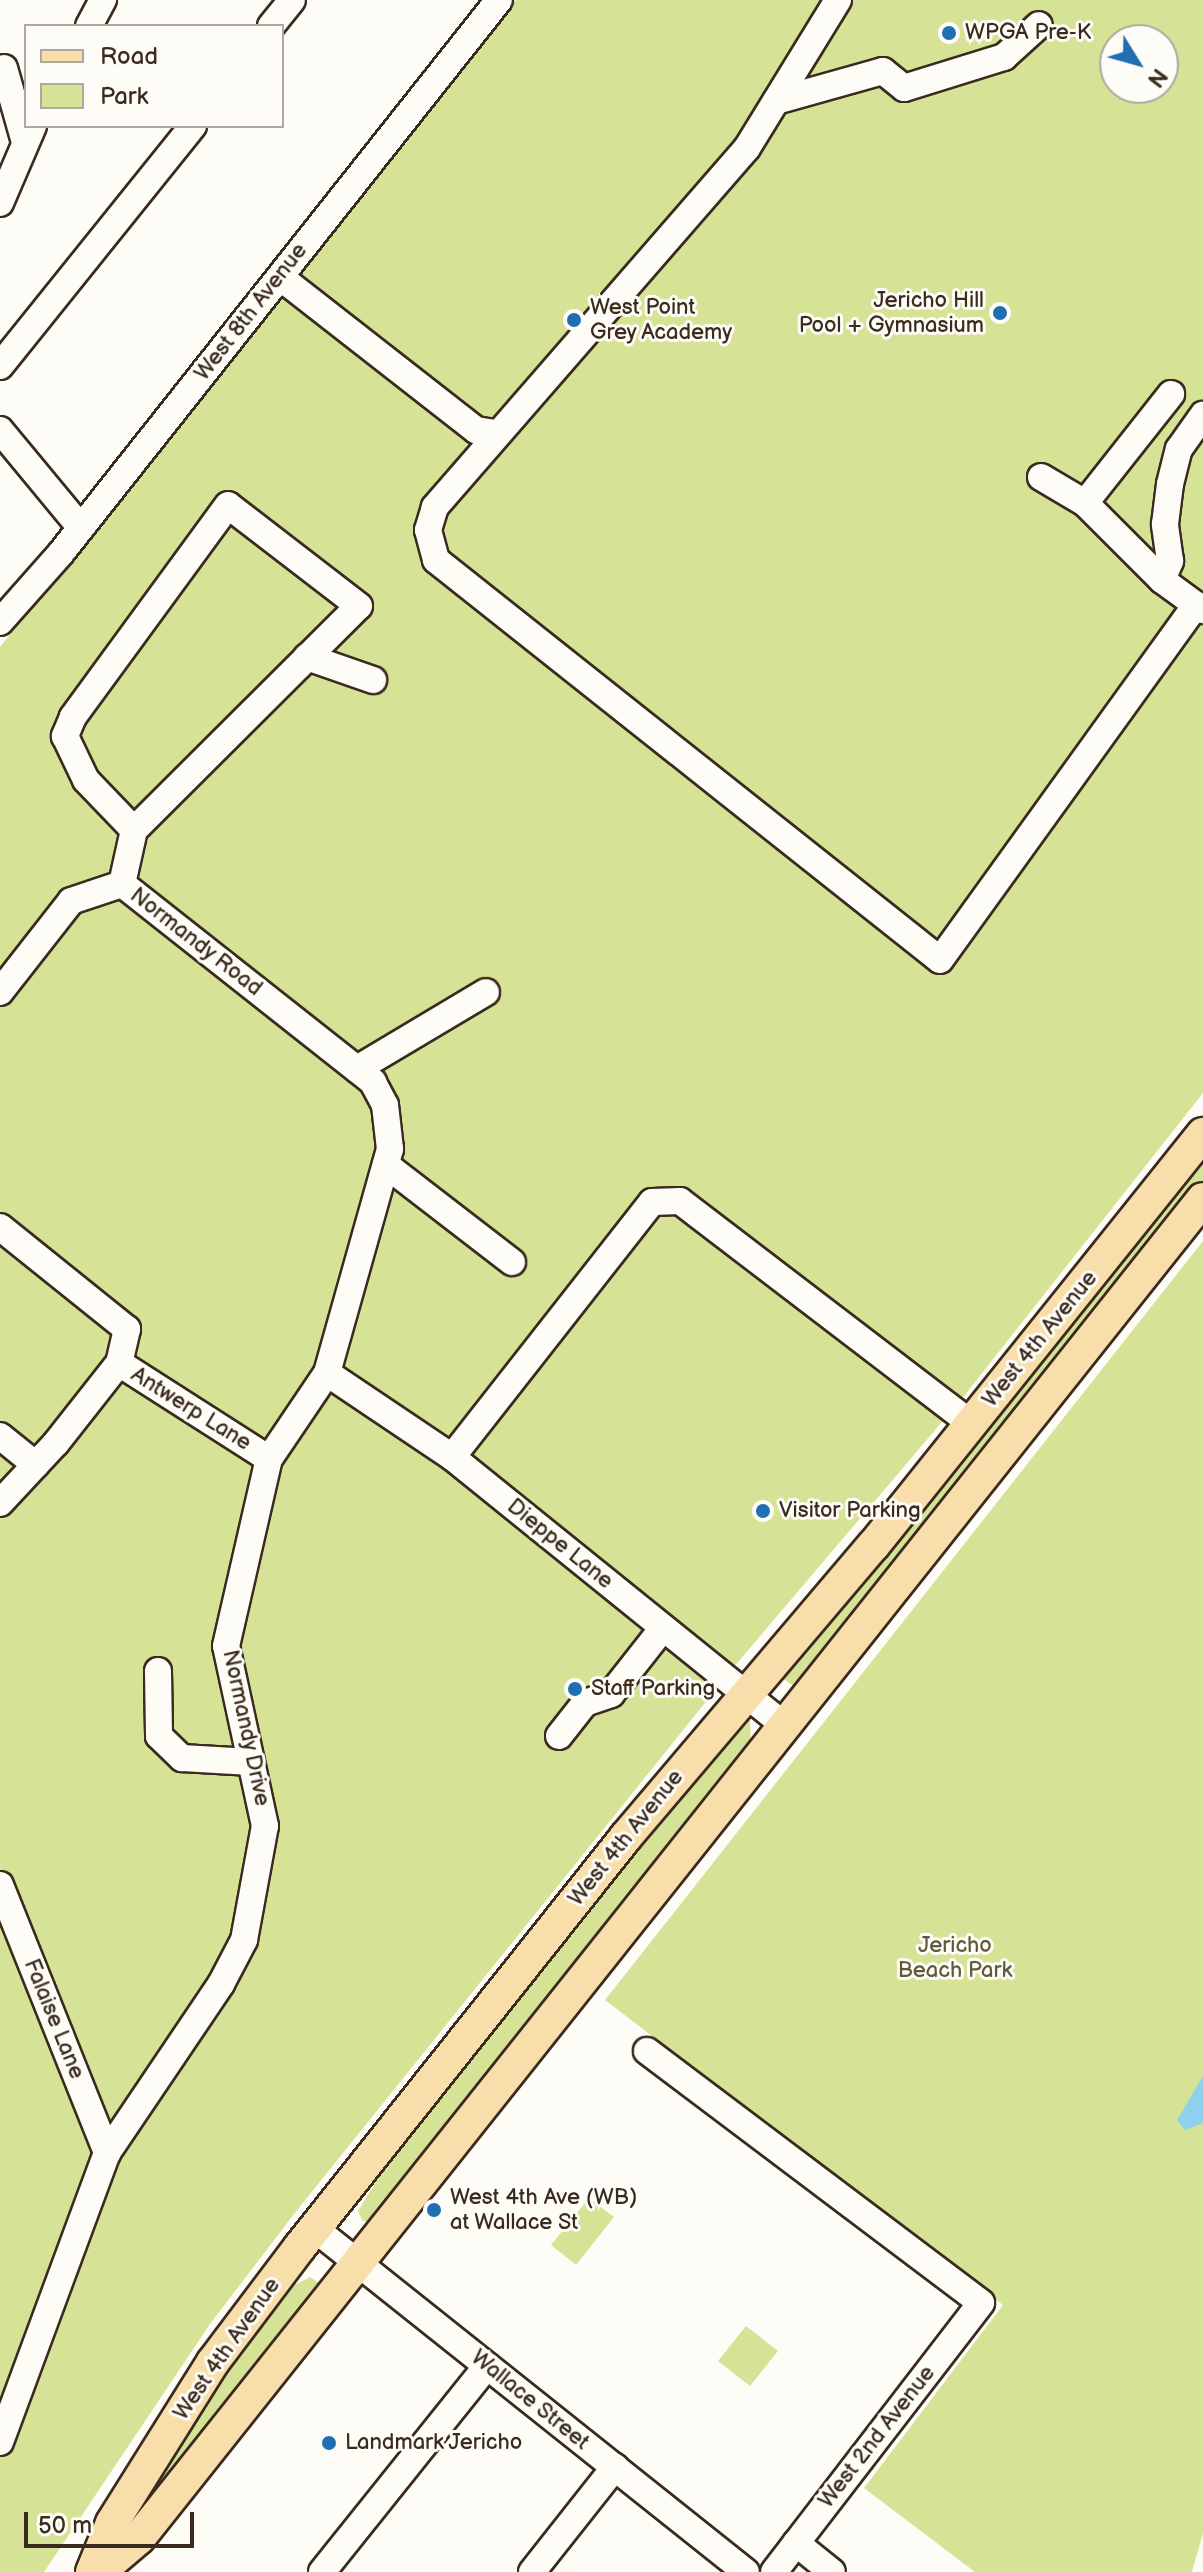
<!DOCTYPE html>
<html>
<head>
<meta charset="utf-8">
<style>
	body { margin:0 }
	#map { position:relative; width:1203px; height:2572px; overflow:hidden; background:#fdfcf7; font-family:"Balsamiq Sans",sans-serif }
	div>[style] { position:absolute }
	.green>* { inset:0; background:#d6e396 }
	.water>* { inset:0; background:#8dd1ee }
	.roads { filter:drop-shadow(2px 0 #3b2a1e) drop-shadow(-2px 0 #3b2a1e) drop-shadow(0 2px #3b2a1e) drop-shadow(0 -2px #3b2a1e) }
	.minor>* { height:26px; margin:-13px; padding:0 13px; transform-origin:13px; border-radius:13px; background:#fdfcf7 }
	.major>* { height:32px; margin:-16px; padding:0 16px; transform-origin:16px; border-radius:16px; background:#f8deab }
	.dots>* { width:22px; height:22px; translate:-50% -50%; box-sizing:border-box; border:4px solid #fdfcf7; border-radius:50% }
	span { translate:-50% -50%; white-space:nowrap; text-align:center; line-height:1.15; -webkit-text-stroke:6px #fdfcf7; paint-order:stroke }
	.poi-label { font-size:22px; color:#3b2a1e }
	.left { translate:0 -50%; text-align:left }
	.right { translate:-100% -50%; text-align:right }
	.street-label { font-size:22px; color:#3b2a1e }
	.park-label { font-size:22px; color:#62583c }
	.legend { position:absolute; left:24px; top:24px; width:260px; height:104px; box-sizing:border-box; background:#fdfcf7; border:2px solid #afa8a0; margin:0; padding:10px 14px; list-style:none; font-size:24px; color:#3b2a1e }
	.legend li { display:flex; align-items:center; gap:16px; height:40px }
	.legend b { width:40px; border:2px solid #afa8a0 }
	.north { position:absolute; left:1099px; top:24px; width:80px; height:80px; box-sizing:border-box; background:#fdfcf7; border:2px solid #afa8a0; border-radius:50%; rotate:127deg; font-size:22px; font-weight:700; line-height:32px; text-align:center; color:#3b2a1e }
	.north::after { content:''; display:block; margin:auto; width:28px; height:36px; background:#1f6fb2; clip-path:polygon(50% 0,100% 100%,50% 72%,0 100%) }
	.scale { position:absolute; left:24px; top:2512px; width:170px; height:36px; box-sizing:border-box; border:4px solid #3b2a1e; border-top:0; padding-left:10px; font-size:24px; line-height:28px; white-space:nowrap; color:#3b2a1e; -webkit-text-stroke:6px #fdfcf7; paint-order:stroke }
</style>
</head>
<body>
<div id="map">
	<div class="green">
		<div style="clip-path:polygon(evenodd,516px 0,1203px 0,1203px 1093px,964px 1396px,733px 1668px,294px 2214px,210px 2324px,44px 2572px,0 2572px,0 647px,516px 0,1115px 40px,1163px 40px,1163px 88px,1115px 88px,1115px 40px)"></div>
		<div style="clip-path:polygon(1203px 1156px,1203px 1184px,798px 1689px,782px 1678px)"></div>
		<div style="clip-path:polygon(1203px 1241px,1203px 2533px,1192px 2572px,975px 2572px,864px 2488px,1003px 2305px,605px 2000px)"></div>
		<div style="clip-path:polygon(750px 1719px,751px 1748px,370px 2224px,362px 2220px,358px 2211px,384px 2169px,662px 1820px)"></div>
		<div style="clip-path:polygon(589px 2198px,614px 2217px,576px 2265px,551px 2245px)"></div>
		<div style="clip-path:polygon(310px 2277px,323px 2286px,133px 2529px,128px 2523px,215px 2390px,289px 2288px)"></div>
		<div style="clip-path:polygon(746px 2326px,778px 2351px,750px 2386px,718px 2361px)"></div>
	</div>
	<div class="water">
		<div style="clip-path:polygon(1203px 2076px,1203px 2123px,1185px 2130px,1177px 2120px)"></div>
	</div>
	<div class="roads">
		<div class="minor">
			<div style="left:838px;top:0;width:174px;rotate:121.6deg"></div>
			<div style="left:747px;top:148px;width:476px;rotate:131deg"></div>
			<div style="left:435px;top:507px;width:24px;rotate:107deg"></div>
			<div style="left:428px;top:530px;width:31px;rotate:75deg"></div>
			<div style="left:436px;top:560px;width:643px;rotate:38.44deg"></div>
			<div style="left:940px;top:960px;width:438px;rotate:-54.2deg"></div>
			<div style="left:89px;top:26px;width:30px;rotate:-62deg"></div>
			<div style="left:271px;top:26px;width:33px;rotate:-51deg"></div>
			<div style="left:4px;top:68px;width:77px;rotate:74.2deg"></div>
			<div style="left:776px;top:101px;width:111px;rotate:-15.7deg"></div>
			<div style="left:883px;top:71px;width:27px;rotate:39deg"></div>
			<div style="left:904px;top:88px;width:105px;rotate:-17.2deg"></div>
			<div style="left:1004px;top:57px;width:47px;rotate:-42.4deg"></div>
			<div style="left:0;top:203px;width:84px;rotate:-66.8deg"></div>
			<div style="left:280px;top:277px;width:249px;rotate:38deg"></div>
			<div style="left:476px;top:430px;width:18px;rotate:9deg"></div>
			<div style="left:0;top:366px;width:308px;rotate:-51.2deg"></div>
			<div style="left:0;top:430px;width:127px;rotate:50.4deg"></div>
			<div style="left:1041px;top:477px;width:51px;rotate:30.6deg"></div>
			<div style="left:1085px;top:503px;width:109px;rotate:45deg"></div>
			<div style="left:1162px;top:580px;width:51px;rotate:36.2deg"></div>
			<div style="left:1085px;top:503px;width:139px;rotate:-51.7deg"></div>
			<div style="left:1162px;top:580px;width:21px;rotate:-67deg"></div>
			<div style="left:1170px;top:561px;width:37px;rotate:-98deg"></div>
			<div style="left:1165px;top:524px;width:40px;rotate:-82.9deg"></div>
			<div style="left:1170px;top:484px;width:36px;rotate:-76deg"></div>
			<div style="left:1179px;top:449px;width:42px;rotate:-54.8deg"></div>
			<div style="left:0;top:622px;width:92px;rotate:-48.5deg"></div>
			<div style="left:61px;top:553px;width:705px;rotate:-51.62deg"></div>
			<div style="left:307px;top:657px;width:70px;rotate:19.2deg"></div>
			<div style="left:122px;top:884px;width:55px;rotate:-77.5deg"></div>
			<div style="left:134px;top:830px;width:317px;rotate:-44.9deg"></div>
			<div style="left:359px;top:606px;width:165px;rotate:-142.4deg"></div>
			<div style="left:228px;top:505px;width:263px;rotate:126.2deg"></div>
			<div style="left:73px;top:717px;width:21px;rotate:113deg"></div>
			<div style="left:65px;top:736px;width:49px;rotate:64.5deg"></div>
			<div style="left:86px;top:780px;width:69px;rotate:46.2deg"></div>
			<div style="left:0;top:992px;width:115px;rotate:-52deg"></div>
			<div style="left:71px;top:901px;width:54px;rotate:-18.4deg"></div>
			<div style="left:357px;top:1069px;width:150px;rotate:-30.8deg"></div>
			<div style="left:386px;top:1165px;width:159px;rotate:37.6deg"></div>
			<div style="left:0;top:1227px;width:163px;rotate:38.8deg"></div>
			<div style="left:127px;top:1329px;width:35px;rotate:103deg"></div>
			<div style="left:119px;top:1363px;width:102px;rotate:128.2deg"></div>
			<div style="left:56px;top:1443px;width:82px;rotate:133deg"></div>
			<div style="left:119px;top:1363px;width:178px;rotate:32.6deg"></div>
			<div style="left:327px;top:1373px;width:151px;rotate:33.9deg"></div>
			<div style="left:452px;top:1457px;width:428px;rotate:38.9deg"></div>
			<div style="left:0;top:1436px;width:46px;rotate:38.9deg"></div>
			<div style="left:452px;top:1457px;width:324px;rotate:-51.9deg"></div>
			<div style="left:652px;top:1202px;width:28px;rotate:-2deg"></div>
			<div style="left:680px;top:1201px;width:367px;rotate:37.4deg"></div>
			<div style="left:158px;top:1671px;width:65px;rotate:89.1deg"></div>
			<div style="left:159px;top:1736px;width:32px;rotate:44deg"></div>
			<div style="left:182px;top:1758px;width:69px;rotate:3.3deg"></div>
			<div style="left:559px;top:1736px;width:42px;rotate:-51.8deg"></div>
			<div style="left:585px;top:1703px;width:28px;rotate:-19deg"></div>
			<div style="left:611px;top:1694px;width:84px;rotate:-51.8deg"></div>
			<div style="left:0;top:1885px;width:289px;rotate:68.2deg"></div>
			<div style="left:647px;top:2051px;width:418px;rotate:37deg"></div>
			<div style="left:981px;top:2303px;width:339px;rotate:127.6deg"></div>
			<div style="left:314px;top:2228px;width:552px;rotate:38.53deg"></div>
			<div style="left:0;top:2442px;width:308px;rotate:-69.7deg"></div>
			<div style="left:107px;top:2153px;width:204px;rotate:-56deg"></div>
			<div style="left:221px;top:1984px;width:50px;rotate:-62.4deg"></div>
			<div style="left:244px;top:1940px;width:116px;rotate:-79.6deg"></div>
			<div style="left:265px;top:1826px;width:184px;rotate:-102.2deg"></div>
			<div style="left:226px;top:1646px;width:192px;rotate:-77.1deg"></div>
			<div style="left:269px;top:1459px;width:104px;rotate:-56deg"></div>
			<div style="left:327px;top:1373px;width:233px;rotate:-74.3deg"></div>
			<div style="left:390px;top:1149px;width:44px;rotate:-96.5deg"></div>
			<div style="left:385px;top:1105px;width:26px;rotate:-118deg"></div>
			<div style="left:373px;top:1082px;width:320px;rotate:-141.7deg"></div>
			<div style="left:796px;top:2543px;width:46px;rotate:38.9deg"></div>
			<div style="left:322px;top:2572px;width:264px;rotate:-51.3deg"></div>
			<div style="left:532px;top:2572px;width:134px;rotate:-51.7deg"></div>
		</div>
		<div class="major">
			<div style="left:92px;top:2572px;width:53px;rotate:-67.8deg"></div>
			<div style="left:112px;top:2523px;width:190px;rotate:-57.9deg"></div>
			<div style="left:213px;top:2362px;width:143px;rotate:-53deg"></div>
			<div style="left:299px;top:2248px;width:524px;rotate:-51.51deg"></div>
			<div style="left:625px;top:1838px;width:383px;rotate:-49.7deg"></div>
			<div style="left:873px;top:1546px;width:528px;rotate:-51.31deg"></div>
			<div style="left:99px;top:2572px;width:52px;rotate:-40.4deg"></div>
			<div style="left:139px;top:2538px;width:1710px;rotate:-51.53deg"></div>
		</div>
	</div>
	<div class="dots">
		<div style="left:949px;top:33px;background:#1f6fb2"></div>
		<div style="left:1000px;top:313px;background:#1f6fb2"></div>
		<div style="left:574px;top:320px;background:#1f6fb2"></div>
		<div style="left:763px;top:1511px;background:#1f6fb2"></div>
		<div style="left:575px;top:1689px;background:#1f6fb2"></div>
		<div style="left:434px;top:2210px;background:#1f6fb2"></div>
		<div style="left:329px;top:2443px;background:#1f6fb2"></div>
	</div>
	<div class="poi-label">
		<span class="left" style="left:965px;top:33px">WPGA Pre-K</span>
		<span class="right" style="left:984px;top:313px">Jericho Hill<br>Pool + Gymnasium</span>
		<span class="left" style="left:590px;top:320px">West Point<br>Grey Academy</span>
		<span class="left" style="left:779px;top:1511px">Visitor Parking</span>
		<span class="left" style="left:591px;top:1689px">Staff Parking</span>
		<span class="left" style="left:450px;top:2210px">West 4th Ave (WB)<br>at Wallace St</span>
		<span class="left" style="left:345px;top:2443px">Landmark Jericho</span>
	</div>
	<div class="street-label">
		<span style="left:251px;top:312px;rotate:-52deg">West 8th Avenue</span>
		<span style="left:196px;top:942px;rotate:38deg">Normandy Road</span>
		<span style="left:1040px;top:1339px;rotate:-51deg">West 4th Avenue</span>
		<span style="left:191px;top:1409px;rotate:32deg">Antwerp Lane</span>
		<span style="left:560px;top:1544px;rotate:39deg">Dieppe Lane</span>
		<span style="left:246px;top:1728px;rotate:78deg">Normandy Drive</span>
		<span style="left:626px;top:1838px;rotate:-51deg">West 4th Avenue</span>
		<span style="left:54px;top:2019px;rotate:68deg">Falaise Lane</span>
		<span style="left:227px;top:2349px;rotate:-55deg">West 4th Avenue</span>
		<span style="left:530px;top:2400px;rotate:39deg">Wallace Street</span>
		<span style="left:877px;top:2437px;rotate:-52deg">West 2nd Avenue</span>
	</div>
	<div class="park-label">
		<span style="left:955px;top:1958px">Jericho<br>Beach Park</span>
	</div>
	<ul class="legend">
	<li><b style="height:10px;background:#f8deab"></b>Road</li>
	<li><b style="height:22px;background:#d6e396"></b>Park</li>
	</ul>
	<div class="north">N</div>
	<div class="scale">50 m</div>
</div>
</body>
</html>
